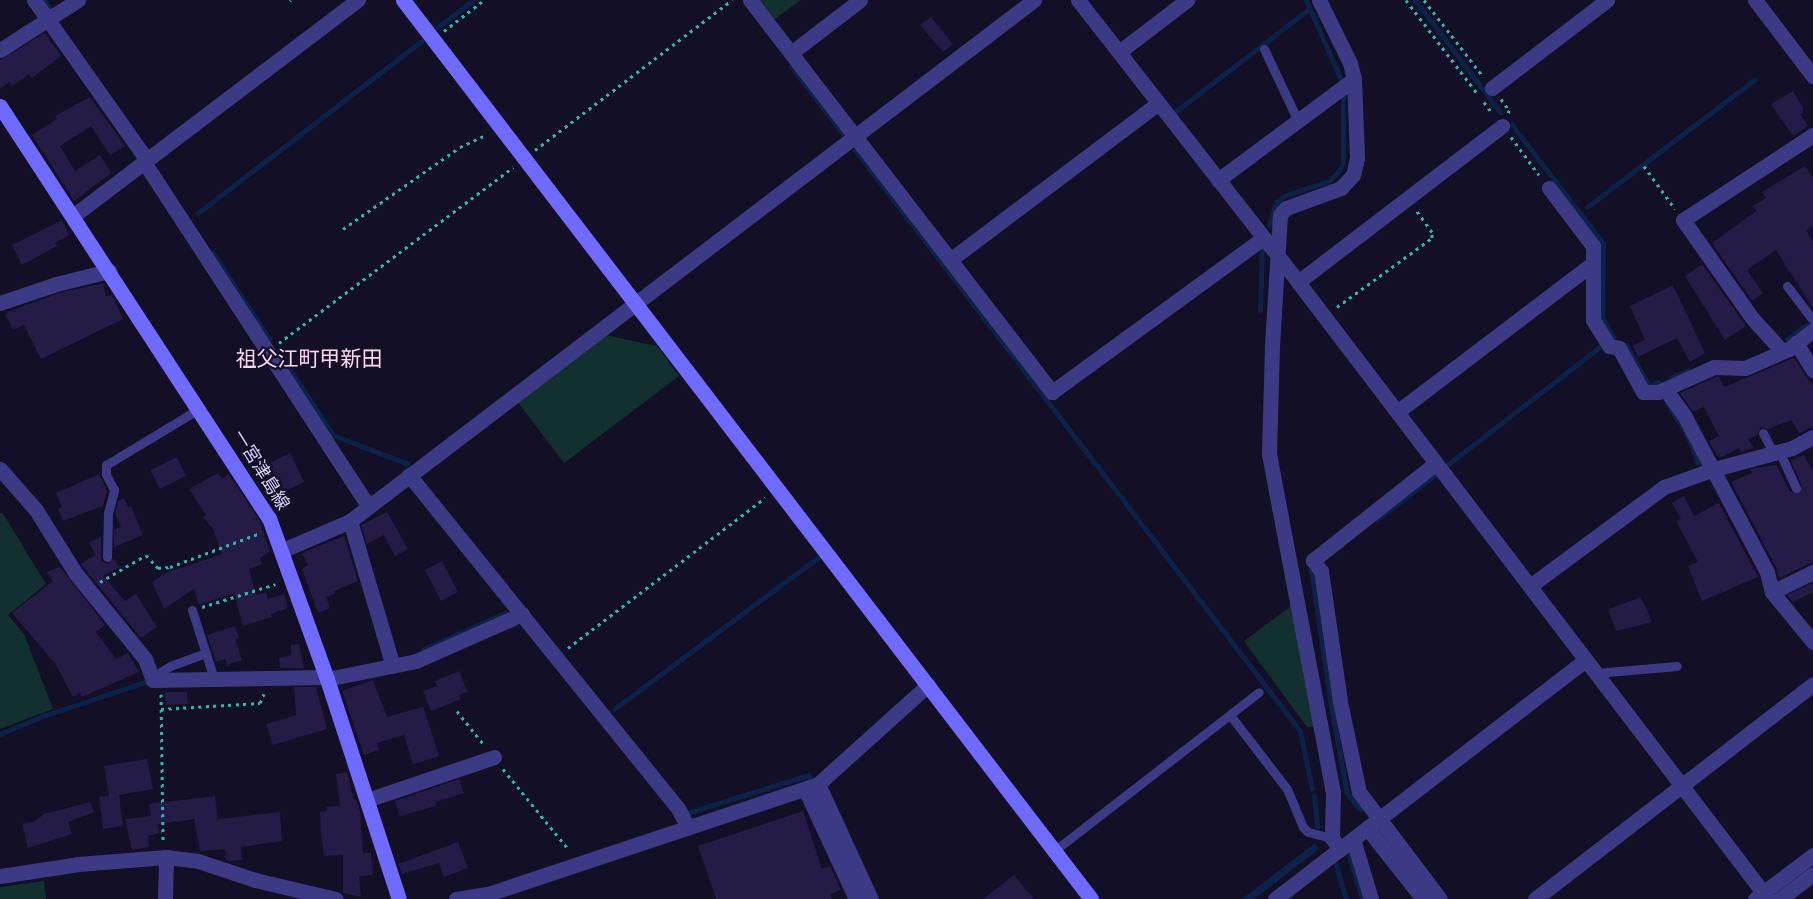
<!DOCTYPE html>
<html>
<head>
<meta charset="utf-8">
<style>
	body { margin:0 }
	#map { position:relative; width:1813px; height:899px; overflow:hidden; background:#130f26; font-family:Poppins,"Noto Sans JP",sans-serif }
	div>[style] { position:absolute }
	.green>* { inset:0; background:#12302f }
	.water>* { inset:0; background:#0c2248 }
	.stream>* { height:5px; margin:-2.5px; padding:0 2.5px; transform-origin:2.5px; border-radius:2.5px; background:#0c2248 }
	.building>* { inset:0; background:#241b47 }
	.path>* { height:3px; margin-top:-1.5px; transform-origin:0; background:repeating-linear-gradient(90deg,#2fb8b0 0 3px,transparent 0 7.5px) }
	.lane>* { height:9px; margin:-4.5px; padding:0 4.5px; transform-origin:4.5px; border-radius:4.5px; background:#3d3a85 }
	.street>* { height:15px; margin:-7.5px; padding:0 7.5px; transform-origin:7.5px; border-radius:7.5px; background:#3d3a85 }
	.secondary>* { height:15px; margin:-7.5px; padding:0 7.5px; transform-origin:7.5px; border-radius:7.5px; background:#6f6bff }
	span { translate:-50% -50%; white-space:nowrap; text-align:center; line-height:1.15; -webkit-text-stroke:4.5px #130f26; paint-order:stroke }
	.street-label { font-size:18px; color:#d9d4ff }
	.quarter-label { font-size:21px; color:#ffd6f0 }
</style>
</head>
<body>
<div id="map">
	<div class="green">
		<div style="clip-path:polygon(756px 0,801px 0,772px 21px)"></div>
		<div style="clip-path:polygon(605px 335px,657px 346px,679px 376px,564px 463px,517px 401px)"></div>
		<div style="clip-path:polygon(2px 512px,46px 584px,8px 615px,24px 634px,53px 709px,0 729px,0 514px)"></div>
		<div style="clip-path:polygon(1291px 606px,1314px 727px,1307px 727px,1244px 641px)"></div>
		<div style="clip-path:polygon(44px 881px,46px 899px,0 899px,0 887px)"></div>
	</div>
	<div class="water">
		<div style="clip-path:polygon(1315px 843px,1319px 849px,1254px 899px,1242px 899px)"></div>
	</div>
	<div class="stream">
		<div style="left:44px;top:0;width:12px;rotate:55deg"></div>
		<div style="left:1306px;top:0;width:87px;rotate:66.4deg"></div>
		<div style="left:1415px;top:0;width:141px;rotate:52.8deg"></div>
		<div style="left:438px;top:27px;width:44px;rotate:-37.6deg"></div>
		<div style="left:791px;top:66px;width:84px;rotate:52.7deg"></div>
		<div style="left:1175px;top:112px;width:170px;rotate:-37.6deg"></div>
		<div style="left:1512px;top:125px;width:149px;rotate:52.4deg"></div>
		<div style="left:1603px;top:243px;width:74px;rotate:90.8deg"></div>
		<div style="left:1602px;top:317px;width:23px;rotate:61deg"></div>
		<div style="left:1613px;top:337px;width:4px;rotate:135deg"></div>
		<div style="left:855px;top:150px;width:732px;rotate:52.55deg"></div>
		<div style="left:1300px;top:731px;width:59px;rotate:78.3deg"></div>
		<div style="left:1587px;top:207px;width:211px;rotate:-37.3deg"></div>
		<div style="left:198px;top:213px;width:282px;rotate:-37.6deg"></div>
		<div style="left:1269px;top:225px;width:24px;rotate:-73deg"></div>
		<div style="left:1276px;top:202px;width:12px;rotate:-35deg"></div>
		<div style="left:1286px;top:195px;width:45px;rotate:-18deg"></div>
		<div style="left:1329px;top:181px;width:14px;rotate:-45deg"></div>
		<div style="left:1339px;top:171px;width:9px;rotate:-63deg"></div>
		<div style="left:1343px;top:163px;width:68px;rotate:-90deg"></div>
		<div style="left:212px;top:252px;width:105px;rotate:56.6deg"></div>
		<div style="left:1260px;top:310px;width:63px;rotate:-88.2deg"></div>
		<div style="left:1787px;top:339px;width:24px;rotate:-36deg"></div>
		<div style="left:1626px;top:345px;width:47px;rotate:60.7deg"></div>
		<div style="left:1649px;top:386px;width:10px;rotate:-24deg"></div>
		<div style="left:279px;top:353px;width:98px;rotate:56.6deg"></div>
		<div style="left:333px;top:435px;width:80px;rotate:21.1deg"></div>
		<div style="left:1672px;top:377px;width:18px;rotate:-22deg"></div>
		<div style="left:1667px;top:403px;width:40px;rotate:58deg"></div>
		<div style="left:1688px;top:437px;width:28px;rotate:69deg"></div>
		<div style="left:1447px;top:465px;width:195px;rotate:-37.7deg"></div>
		<div style="left:1377px;top:519px;width:73px;rotate:-37.2deg"></div>
		<div style="left:1311px;top:570px;width:137px;rotate:81.6deg"></div>
		<div style="left:1331px;top:706px;width:89px;rotate:79.7deg"></div>
		<div style="left:1347px;top:794px;width:20px;rotate:49deg"></div>
		<div style="left:424px;top:649px;width:89px;rotate:-24deg"></div>
		<div style="left:614px;top:709px;width:253px;rotate:-36.6deg"></div>
		<div style="left:0;top:734px;width:43px;rotate:-23deg"></div>
		<div style="left:40px;top:717px;width:111px;rotate:-18.4deg"></div>
		<div style="left:1314px;top:796px;width:31px;rotate:84deg"></div>
		<div style="left:687px;top:813px;width:127px;rotate:-17.4deg"></div>
		<div style="left:808px;top:775px;width:4px;rotate:63deg"></div>
		<div style="left:1348px;top:852px;width:49px;rotate:73.4deg"></div>
		<div style="left:1336px;top:865px;width:35px;rotate:74deg"></div>
	</div>
	<div class="building">
		<div style="clip-path:polygon(931px 17px,953px 44px,943px 52px,920px 25px)"></div>
		<div style="clip-path:polygon(45px 33px,61px 56px,32px 78px,29px 74px,12px 86px,9px 82px,0 89px,0 60px)"></div>
		<div style="clip-path:polygon(1793px 91px,1803px 108px,1803px 112px,1800px 114px,1808px 126px,1793px 136px,1771px 104px)"></div>
		<div style="clip-path:polygon(90px 97px,125px 146px,110px 155px,91px 126px,60px 146px,75px 171px,100px 155px,111px 173px,74px 201px,32px 135px,57px 119px,55px 116px)"></div>
		<div style="clip-path:polygon(1805px 166px,1813px 179px,1813px 226px,1806px 230px,1813px 242px,1813px 308px,1776px 250px,1747px 270px,1763px 293px,1752px 301px,1712px 243px,1756px 211px,1753px 206px,1766px 198px,1762px 192px)"></div>
		<div style="clip-path:polygon(62px 220px,69px 235px,55px 243px,57px 246px,22px 265px,12px 245px)"></div>
		<div style="clip-path:polygon(1702px 264px,1746px 326px,1725px 340px,1685px 276px)"></div>
		<div style="clip-path:polygon(103px 283px,106px 296px,112px 295px,123px 319px,41px 359px,24px 325px,13px 330px,5px 313px,59px 293px)"></div>
		<div style="clip-path:polygon(1673px 285px,1705px 353px,1690px 362px,1677px 338px,1638px 357px,1633px 345px,1645px 340px,1630px 306px)"></div>
		<div style="clip-path:polygon(1794px 358px,1813px 387px,1813px 427px,1799px 433px,1792px 420px,1768px 429px,1761px 427px,1757px 435px,1748px 439px,1754px 448px,1741px 452px,1739px 448px,1721px 457px,1717px 456px,1709px 441px,1719px 436px,1704px 407px,1693px 412px,1680px 393px,1716px 377px,1719px 377px,1724px 387px)"></div>
		<div style="clip-path:polygon(290px 453px,304px 482px,274px 496px,260px 468px)"></div>
		<div style="clip-path:polygon(1804px 455px,1813px 472px,1813px 562px,1779px 578px,1776px 567px,1731px 482px,1752px 473px,1750px 469px,1776px 465px,1790px 491px,1798px 494px,1802px 486px,1791px 461px)"></div>
		<div style="clip-path:polygon(177px 457px,186px 476px,160px 489px,150px 470px)"></div>
		<div style="clip-path:polygon(218px 473px,222px 479px,229px 474px,260px 522px,270px 551px,260px 558px,262px 564px,249px 569px,256px 595px,266px 592px,268px 599px,284px 594px,288px 608px,271px 614px,272px 617px,243px 626px,234px 593px,199px 605px,194px 589px,164px 609px,152px 582px,166px 573px,222px 554px,213px 529px,203px 517px,206px 515px,189px 489px)"></div>
		<div style="clip-path:polygon(99px 474px,107px 491px,103px 506px,63px 521px,58px 509px,62px 507px,56px 493px)"></div>
		<div style="clip-path:polygon(1684px 496px,1694px 516px,1719px 503px,1758px 577px,1702px 601px,1688px 566px,1698px 562px,1676px 521px,1681px 519px,1672px 503px)"></div>
		<div style="clip-path:polygon(124px 498px,128px 507px,131px 506px,143px 535px,114px 547px,114px 530px,121px 527px,115px 514px,118px 501px)"></div>
		<div style="clip-path:polygon(387px 512px,408px 549px,395px 556px,384px 535px,367px 544px,361px 525px)"></div>
		<div style="clip-path:polygon(344px 536px,358px 581px,334px 591px,335px 594px,326px 597px,330px 608px,318px 613px,302px 569px,308px 565px,302px 553px)"></div>
		<div style="clip-path:polygon(101px 537px,101px 561px,107px 564px,113px 559px,119px 567px,103px 576px,125px 601px,136px 594px,157px 627px,141px 638px,81px 564px,95px 555px,89px 542px)"></div>
		<div style="clip-path:polygon(442px 561px,458px 592px,441px 601px,425px 570px)"></div>
		<div style="clip-path:polygon(60px 567px,105px 625px,96px 632px,116px 659px,128px 653px,139px 672px,82px 697px,80px 693px,73px 697px,56px 665px,12px 613px,53px 581px,46px 572px)"></div>
		<div style="clip-path:polygon(1813px 583px,1813px 592px,1793px 602px,1787px 595px)"></div>
		<div style="clip-path:polygon(1641px 597px,1652px 622px,1616px 631px,1608px 609px)"></div>
		<div style="clip-path:polygon(235px 626px,239px 638px,235px 639px,242px 660px,227px 665px,225px 659px,216px 662px,207px 635px)"></div>
		<div style="clip-path:polygon(299px 644px,304px 668px,280px 668px,279px 658px,291px 655px,291px 645px)"></div>
		<div style="clip-path:polygon(459px 671px,468px 692px,459px 695px,461px 699px,431px 711px,423px 691px,437px 686px,435px 681px)"></div>
		<div style="clip-path:polygon(373px 680px,387px 717px,423px 707px,439px 756px,413px 764px,404px 735px,377px 743px,379px 750px,364px 755px,342px 691px)"></div>
		<div style="clip-path:polygon(294px 687px,316px 687px,327px 729px,273px 745px,266px 724px,296px 715px)"></div>
		<div style="clip-path:polygon(165px 692px,187px 692px,188px 704px,166px 705px)"></div>
		<div style="clip-path:polygon(147px 759px,153px 789px,119px 795px,123px 826px,103px 829px,99px 797px,109px 796px,104px 766px)"></div>
		<div style="clip-path:polygon(347px 772px,354px 800px,356px 800px,360px 811px,363px 853px,371px 853px,373px 875px,359px 876px,361px 897px,343px 893px,343px 855px,324px 856px,321px 833px,320px 812px,327px 811px,326px 807px,340px 806px,336px 774px)"></div>
		<div style="clip-path:polygon(459px 779px,464px 793px,435px 802px,436px 806px,400px 816px,395px 801px)"></div>
		<div style="clip-path:polygon(215px 796px,218px 819px,280px 812px,282px 841px,241px 847px,242px 860px,230px 861px,226px 860px,225px 849px,200px 851px,194px 819px,158px 824px,159px 833px,148px 836px,149px 847px,132px 850px,125px 819px,151px 816px,149px 804px)"></div>
		<div style="clip-path:polygon(90px 802px,94px 812px,68px 822px,72px 834px,28px 848px,22px 824px,35px 821px,44px 814px)"></div>
		<div style="clip-path:polygon(803px 811px,822px 869px,830px 866px,841px 890px,830px 894px,832px 899px,716px 899px,698px 846px)"></div>
		<div style="clip-path:polygon(458px 842px,468px 868px,444px 877px,439px 863px,402px 874px,398px 864px)"></div>
		<div style="clip-path:polygon(1014px 875px,1034px 899px,983px 899px)"></div>
	</div>
	<div class="path">
		<div style="left:1406px;top:0;width:116px;rotate:52.7deg"></div>
		<div style="left:1424px;top:0;width:95px;rotate:52.3deg"></div>
		<div style="left:290px;top:1px;width:1px;rotate:-45deg"></div>
		<div style="left:444px;top:31px;width:51px;rotate:-37.8deg"></div>
		<div style="left:1501px;top:99px;width:14px;rotate:54deg"></div>
		<div style="left:1509px;top:110px;width:4px;rotate:104deg"></div>
		<div style="left:1484px;top:102px;width:14px;rotate:54deg"></div>
		<div style="left:1511px;top:137px;width:47px;rotate:53.6deg"></div>
		<div style="left:535px;top:150px;width:248px;rotate:-37.3deg"></div>
		<div style="left:1644px;top:166px;width:53px;rotate:54.2deg"></div>
		<div style="left:343px;top:229px;width:143px;rotate:-35deg"></div>
		<div style="left:460px;top:147px;width:29px;rotate:-25deg"></div>
		<div style="left:1337px;top:307px;width:117px;rotate:-36deg"></div>
		<div style="left:1432px;top:238px;width:6px;rotate:-90deg"></div>
		<div style="left:1432px;top:232px;width:27px;rotate:-126deg"></div>
		<div style="left:279px;top:343px;width:293px;rotate:-36.9deg"></div>
		<div style="left:100px;top:582px;width:53px;rotate:-30.4deg"></div>
		<div style="left:146px;top:555px;width:18px;rotate:47deg"></div>
		<div style="left:158px;top:568px;width:12px;rotate:-5deg"></div>
		<div style="left:170px;top:567px;width:94px;rotate:-20.6deg"></div>
		<div style="left:202px;top:607px;width:77px;rotate:-17.3deg"></div>
		<div style="left:568px;top:648px;width:248px;rotate:-37.3deg"></div>
		<div style="left:161px;top:694px;width:149px;rotate:89.2deg"></div>
		<div style="left:161px;top:709px;width:99px;rotate:-3.5deg"></div>
		<div style="left:260px;top:703px;width:10px;rotate:-66deg"></div>
		<div style="left:457px;top:711px;width:43px;rotate:51.5deg"></div>
		<div style="left:503px;top:769px;width:104px;rotate:50.8deg"></div>
	</div>
	<div class="lane">
		<div style="left:1264px;top:49px;width:80px;rotate:64.7deg"></div>
		<div style="left:1787px;top:286px;width:43px;rotate:52.6deg"></div>
		<div style="left:1763px;top:433px;width:22px;rotate:63deg"></div>
		<div style="left:1779px;top:451px;width:41px;rotate:65.3deg"></div>
		<div style="left:107px;top:557px;width:44px;rotate:-88.7deg"></div>
		<div style="left:108px;top:513px;width:24px;rotate:-75deg"></div>
		<div style="left:114px;top:490px;width:18px;rotate:-117deg"></div>
		<div style="left:106px;top:474px;width:9px;rotate:-90deg"></div>
		<div style="left:106px;top:465px;width:109px;rotate:-31.1deg"></div>
		<div style="left:192px;top:610px;width:72px;rotate:72.3deg"></div>
		<div style="left:1596px;top:673px;width:81px;rotate:-4.9deg"></div>
		<div style="left:152px;top:677px;width:21px;rotate:-31deg"></div>
		<div style="left:170px;top:666px;width:38px;rotate:-20deg"></div>
		<div style="left:1230px;top:715px;width:93px;rotate:52.4deg"></div>
		<div style="left:1287px;top:789px;width:41px;rotate:67.2deg"></div>
		<div style="left:1303px;top:827px;width:7px;rotate:45deg"></div>
		<div style="left:1308px;top:832px;width:25px;rotate:14deg"></div>
		<div style="left:1054px;top:851px;width:259px;rotate:-37.8deg"></div>
	</div>
	<div class="street">
		<div style="left:34px;top:0;width:196px;rotate:54.8deg"></div>
		<div style="left:750px;top:0;width:495px;rotate:52.4deg"></div>
		<div style="left:1052px;top:392px;width:261px;rotate:-36.1deg"></div>
		<div style="left:1078px;top:0;width:358px;rotate:52deg"></div>
		<div style="left:1298px;top:282px;width:776px;rotate:52.7deg"></div>
		<div style="left:1319px;top:0;width:70px;rotate:63.8deg"></div>
		<div style="left:1350px;top:63px;width:16px;rotate:76deg"></div>
		<div style="left:1354px;top:79px;width:79px;rotate:87.8deg"></div>
		<div style="left:1357px;top:158px;width:17px;rotate:103deg"></div>
		<div style="left:1353px;top:175px;width:18px;rotate:133deg"></div>
		<div style="left:1341px;top:188px;width:59px;rotate:160deg"></div>
		<div style="left:1286px;top:208px;width:9px;rotate:131deg"></div>
		<div style="left:1280px;top:215px;width:131px;rotate:93.5deg"></div>
		<div style="left:1272px;top:346px;width:108px;rotate:91.6deg"></div>
		<div style="left:1269px;top:454px;width:345px;rotate:79.3deg"></div>
		<div style="left:1333px;top:793px;width:45px;rotate:91.3deg"></div>
		<div style="left:1332px;top:838px;width:14px;rotate:54deg"></div>
		<div style="left:1755px;top:0;width:96px;rotate:52.7deg"></div>
		<div style="left:0;top:50px;width:93px;rotate:-32.7deg"></div>
		<div style="left:1119px;top:52px;width:86px;rotate:-37.4deg"></div>
		<div style="left:791px;top:53px;width:87px;rotate:-37.5deg"></div>
		<div style="left:1492px;top:88px;width:145px;rotate:-37.4deg"></div>
		<div style="left:144px;top:162px;width:411px;rotate:56.9deg"></div>
		<div style="left:1218px;top:180px;width:169px;rotate:-36.6deg"></div>
		<div style="left:1549px;top:188px;width:73px;rotate:52.8deg"></div>
		<div style="left:1593px;top:246px;width:74px;rotate:90deg"></div>
		<div style="left:1593px;top:320px;width:31px;rotate:58deg"></div>
		<div style="left:1609px;top:346px;width:10px;rotate:11deg"></div>
		<div style="left:1619px;top:348px;width:50px;rotate:61.4deg"></div>
		<div style="left:1643px;top:392px;width:15px"></div>
		<div style="left:1658px;top:392px;width:61px;rotate:-24.1deg"></div>
		<div style="left:1714px;top:367px;width:31px;rotate:2deg"></div>
		<div style="left:1745px;top:368px;width:48px;rotate:-23.4deg"></div>
		<div style="left:1789px;top:349px;width:31px;rotate:-38deg"></div>
		<div style="left:73px;top:216px;width:358px;rotate:-37.2deg"></div>
		<div style="left:950px;top:260px;width:261px;rotate:-37deg"></div>
		<div style="left:1298px;top:282px;width:257px;rotate:-37.4deg"></div>
		<div style="left:0;top:303px;width:59px;rotate:-18.7deg"></div>
		<div style="left:56px;top:284px;width:55px;rotate:-13.8deg"></div>
		<div style="left:1796px;top:343px;width:32px;rotate:58deg"></div>
		<div style="left:1782px;top:351px;width:45px;rotate:-132.3deg"></div>
		<div style="left:1752px;top:318px;width:120px;rotate:-125.1deg"></div>
		<div style="left:1683px;top:220px;width:155px;rotate:-33.2deg"></div>
		<div style="left:1665px;top:389px;width:34px;rotate:54deg"></div>
		<div style="left:1685px;top:417px;width:175px;rotate:62.1deg"></div>
		<div style="left:1767px;top:572px;width:21px;rotate:76deg"></div>
		<div style="left:1772px;top:592px;width:65px;rotate:50.6deg"></div>
		<div style="left:1397px;top:412px;width:246px;rotate:-37.2deg"></div>
		<div style="left:1436px;top:463px;width:157px;rotate:141.7deg"></div>
		<div style="left:1313px;top:560px;width:14px;rotate:54deg"></div>
		<div style="left:1321px;top:571px;width:132px;rotate:81.7deg"></div>
		<div style="left:1340px;top:702px;width:92px;rotate:78.1deg"></div>
		<div style="left:1359px;top:792px;width:134px;rotate:52.9deg"></div>
		<div style="left:0;top:469px;width:55px;rotate:48.7deg"></div>
		<div style="left:36px;top:510px;width:75px;rotate:58deg"></div>
		<div style="left:76px;top:574px;width:109px;rotate:50.9deg"></div>
		<div style="left:145px;top:659px;width:22px;rotate:69deg"></div>
		<div style="left:153px;top:680px;width:173px;rotate:-1deg"></div>
		<div style="left:409px;top:475px;width:428px;rotate:51.1deg"></div>
		<div style="left:678px;top:808px;width:22px;rotate:63deg"></div>
		<div style="left:350px;top:521px;width:151px;rotate:73.5deg"></div>
		<div style="left:283px;top:550px;width:73px;rotate:-23.4deg"></div>
		<div style="left:350px;top:521px;width:860px;rotate:-37.3deg"></div>
		<div style="left:1530px;top:586px;width:167px;rotate:-36.5deg"></div>
		<div style="left:1664px;top:487px;width:50px;rotate:-19.9deg"></div>
		<div style="left:1711px;top:470px;width:84px;rotate:-15.2deg"></div>
		<div style="left:1792px;top:448px;width:24px;rotate:-28deg"></div>
		<div style="left:1772px;top:592px;width:46px;rotate:-26deg"></div>
		<div style="left:327px;top:679px;width:91px;rotate:-11.4deg"></div>
		<div style="left:416px;top:661px;width:116px;rotate:-23.9deg"></div>
		<div style="left:818px;top:784px;width:127px;rotate:65.3deg"></div>
		<div style="left:805px;top:789px;width:121px;rotate:65.1deg"></div>
		<div style="left:367px;top:800px;width:134px;rotate:-18.7deg"></div>
		<div style="left:1367px;top:828px;width:90px;rotate:51.7deg"></div>
		<div style="left:1353px;top:839px;width:63px;rotate:73.3deg"></div>
		<div style="left:0;top:876px;width:79px;rotate:-8.7deg"></div>
		<div style="left:78px;top:864px;width:88px;rotate:-4.5deg"></div>
		<div style="left:166px;top:857px;width:32px;rotate:7deg"></div>
		<div style="left:198px;top:861px;width:60px;rotate:18.4deg"></div>
		<div style="left:255px;top:880px;width:83px;rotate:13.2deg"></div>
		<div style="left:165px;top:899px;width:42px;rotate:-88.6deg"></div>
		<div style="left:456px;top:899px;width:32px;rotate:-9deg"></div>
		<div style="left:488px;top:894px;width:348px;rotate:-18.4deg"></div>
		<div style="left:818px;top:784px;width:148px;rotate:-42deg"></div>
		<div style="left:1275px;top:899px;width:391px;rotate:-37.6deg"></div>
		<div style="left:1535px;top:899px;width:351px;rotate:-37.7deg"></div>
		<div style="left:1755px;top:899px;width:73px;rotate:-37.2deg"></div>
		<div style="left:1780px;top:899px;width:41px;rotate:-37.1deg"></div>
	</div>
	<div class="secondary">
		<div style="left:403px;top:0;width:1132px;rotate:52.57deg"></div>
		<div style="left:0;top:106px;width:492px;rotate:56.9deg"></div>
		<div style="left:269px;top:518px;width:171px;rotate:70.2deg"></div>
		<div style="left:327px;top:679px;width:231px;rotate:71.9deg"></div>
	</div>
	<div class="street-label">
		<span style="left:261px;top:470px;rotate:58deg">一宮津島線</span>
	</div>
	<div class="quarter-label">
		<span style="left:309px;top:359px">祖父江町甲新田</span>
	</div>
</div>
</body>
</html>
